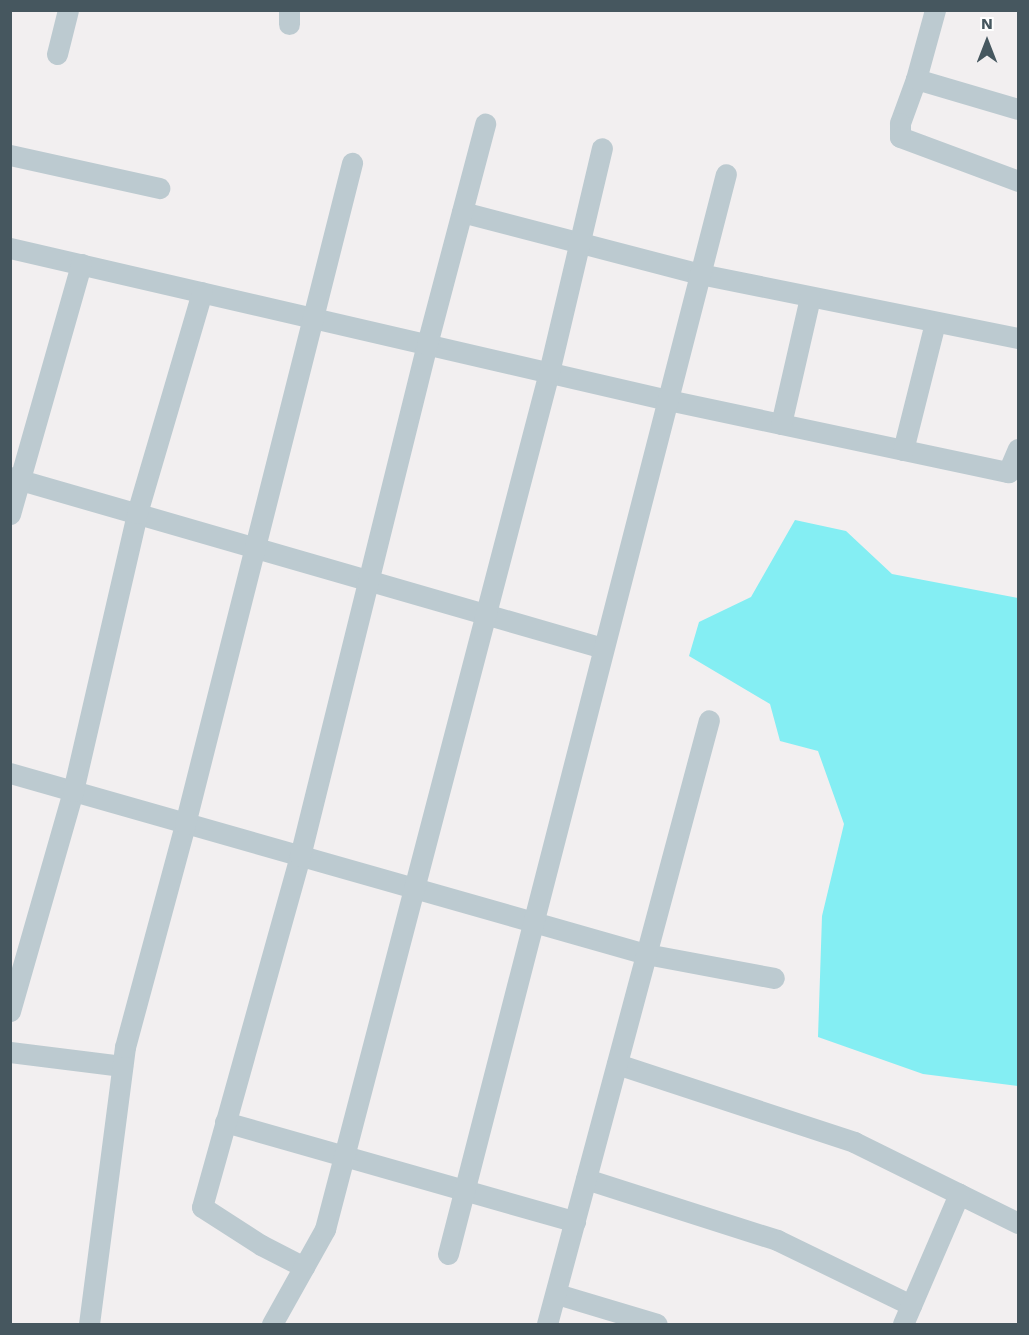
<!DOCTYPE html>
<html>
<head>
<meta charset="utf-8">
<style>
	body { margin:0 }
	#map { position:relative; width:1029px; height:1335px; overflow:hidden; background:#f2eff0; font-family:"Work Sans",sans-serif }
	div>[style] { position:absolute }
	.water>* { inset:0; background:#84eef3 }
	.minor>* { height:21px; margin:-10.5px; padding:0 10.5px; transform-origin:10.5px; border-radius:10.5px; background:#bccad0 }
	span { translate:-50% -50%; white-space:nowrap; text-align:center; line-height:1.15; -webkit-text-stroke:5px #fff; paint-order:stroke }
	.frame { position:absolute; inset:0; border:12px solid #46575f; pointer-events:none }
	.north { position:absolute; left:957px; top:12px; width:60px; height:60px; -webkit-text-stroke:4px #fff; paint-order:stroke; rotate:0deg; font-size:16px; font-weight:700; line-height:24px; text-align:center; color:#46575f }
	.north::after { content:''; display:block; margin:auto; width:21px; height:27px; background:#46575f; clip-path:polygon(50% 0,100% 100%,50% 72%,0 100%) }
</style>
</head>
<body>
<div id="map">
	<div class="water">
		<div style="clip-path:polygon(795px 520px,846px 531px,892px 574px,1018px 598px,1018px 1086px,923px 1074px,818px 1037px,822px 916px,844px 824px,818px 751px,780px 741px,770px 704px,689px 656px,699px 622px,751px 597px)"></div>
	</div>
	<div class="minor">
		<div style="left:289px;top:10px;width:14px;rotate:90deg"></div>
		<div style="left:935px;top:10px;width:72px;rotate:105.4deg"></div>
		<div style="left:916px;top:79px;width:47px;rotate:110deg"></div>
		<div style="left:900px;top:123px;width:14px;rotate:90deg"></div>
		<div style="left:900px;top:137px;width:126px;rotate:20.4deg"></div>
		<div style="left:57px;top:54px;width:45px;rotate:-76deg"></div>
		<div style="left:916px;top:79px;width:106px;rotate:16.4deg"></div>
		<div style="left:10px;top:155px;width:153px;rotate:12.5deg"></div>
		<div style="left:462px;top:212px;width:246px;rotate:14.6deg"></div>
		<div style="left:700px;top:274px;width:324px;rotate:11.4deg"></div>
		<div style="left:10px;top:248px;width:675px;rotate:13.01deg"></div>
		<div style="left:668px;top:400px;width:348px;rotate:12deg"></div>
		<div style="left:1008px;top:472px;width:25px;rotate:-67deg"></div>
		<div style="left:781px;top:424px;width:130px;rotate:-77.1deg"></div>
		<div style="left:903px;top:450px;width:131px;rotate:-75.9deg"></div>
		<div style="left:10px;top:477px;width:617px;rotate:16.09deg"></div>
		<div style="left:10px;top:514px;width:260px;rotate:-74.1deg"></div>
		<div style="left:10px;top:773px;width:661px;rotate:15.89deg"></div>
		<div style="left:646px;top:954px;width:130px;rotate:10.6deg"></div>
		<div style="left:10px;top:1011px;width:229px;rotate:-74deg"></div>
		<div style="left:73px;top:791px;width:285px;rotate:-77deg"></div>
		<div style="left:137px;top:513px;width:230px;rotate:-73.6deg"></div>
		<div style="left:10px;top:1052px;width:113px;rotate:7.1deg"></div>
		<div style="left:617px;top:1064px;width:250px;rotate:18.2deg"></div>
		<div style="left:854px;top:1142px;width:183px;rotate:26.3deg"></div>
		<div style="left:225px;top:1122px;width:364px;rotate:15.9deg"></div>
		<div style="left:586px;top:1179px;width:201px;rotate:17.7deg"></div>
		<div style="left:777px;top:1240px;width:149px;rotate:25.9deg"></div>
		<div style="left:448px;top:1254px;width:1115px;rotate:-75.57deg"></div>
		<div style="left:304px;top:1267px;width:48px;rotate:-152.9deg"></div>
		<div style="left:261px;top:1245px;width:70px;rotate:-147.2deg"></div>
		<div style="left:202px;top:1207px;width:364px;rotate:-74.4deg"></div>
		<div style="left:300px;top:856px;width:528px;rotate:-76.07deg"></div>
		<div style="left:427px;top:344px;width:228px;rotate:-75.2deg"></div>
		<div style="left:557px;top:1294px;width:104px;rotate:16.7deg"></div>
		<div style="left:89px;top:1324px;width:279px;rotate:-82.6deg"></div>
		<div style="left:125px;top:1047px;width:231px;rotate:-74.9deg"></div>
		<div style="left:185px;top:824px;width:682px;rotate:-75.82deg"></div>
		<div style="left:272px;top:1324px;width:109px;rotate:-60.8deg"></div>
		<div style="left:325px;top:1229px;width:886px;rotate:-75.35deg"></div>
		<div style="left:549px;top:372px;width:230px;rotate:-76.7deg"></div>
		<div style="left:547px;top:1324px;width:625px;rotate:-74.99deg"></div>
		<div style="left:903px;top:1324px;width:142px;rotate:-66.7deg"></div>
	</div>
	<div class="frame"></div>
	<div class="north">N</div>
</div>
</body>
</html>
